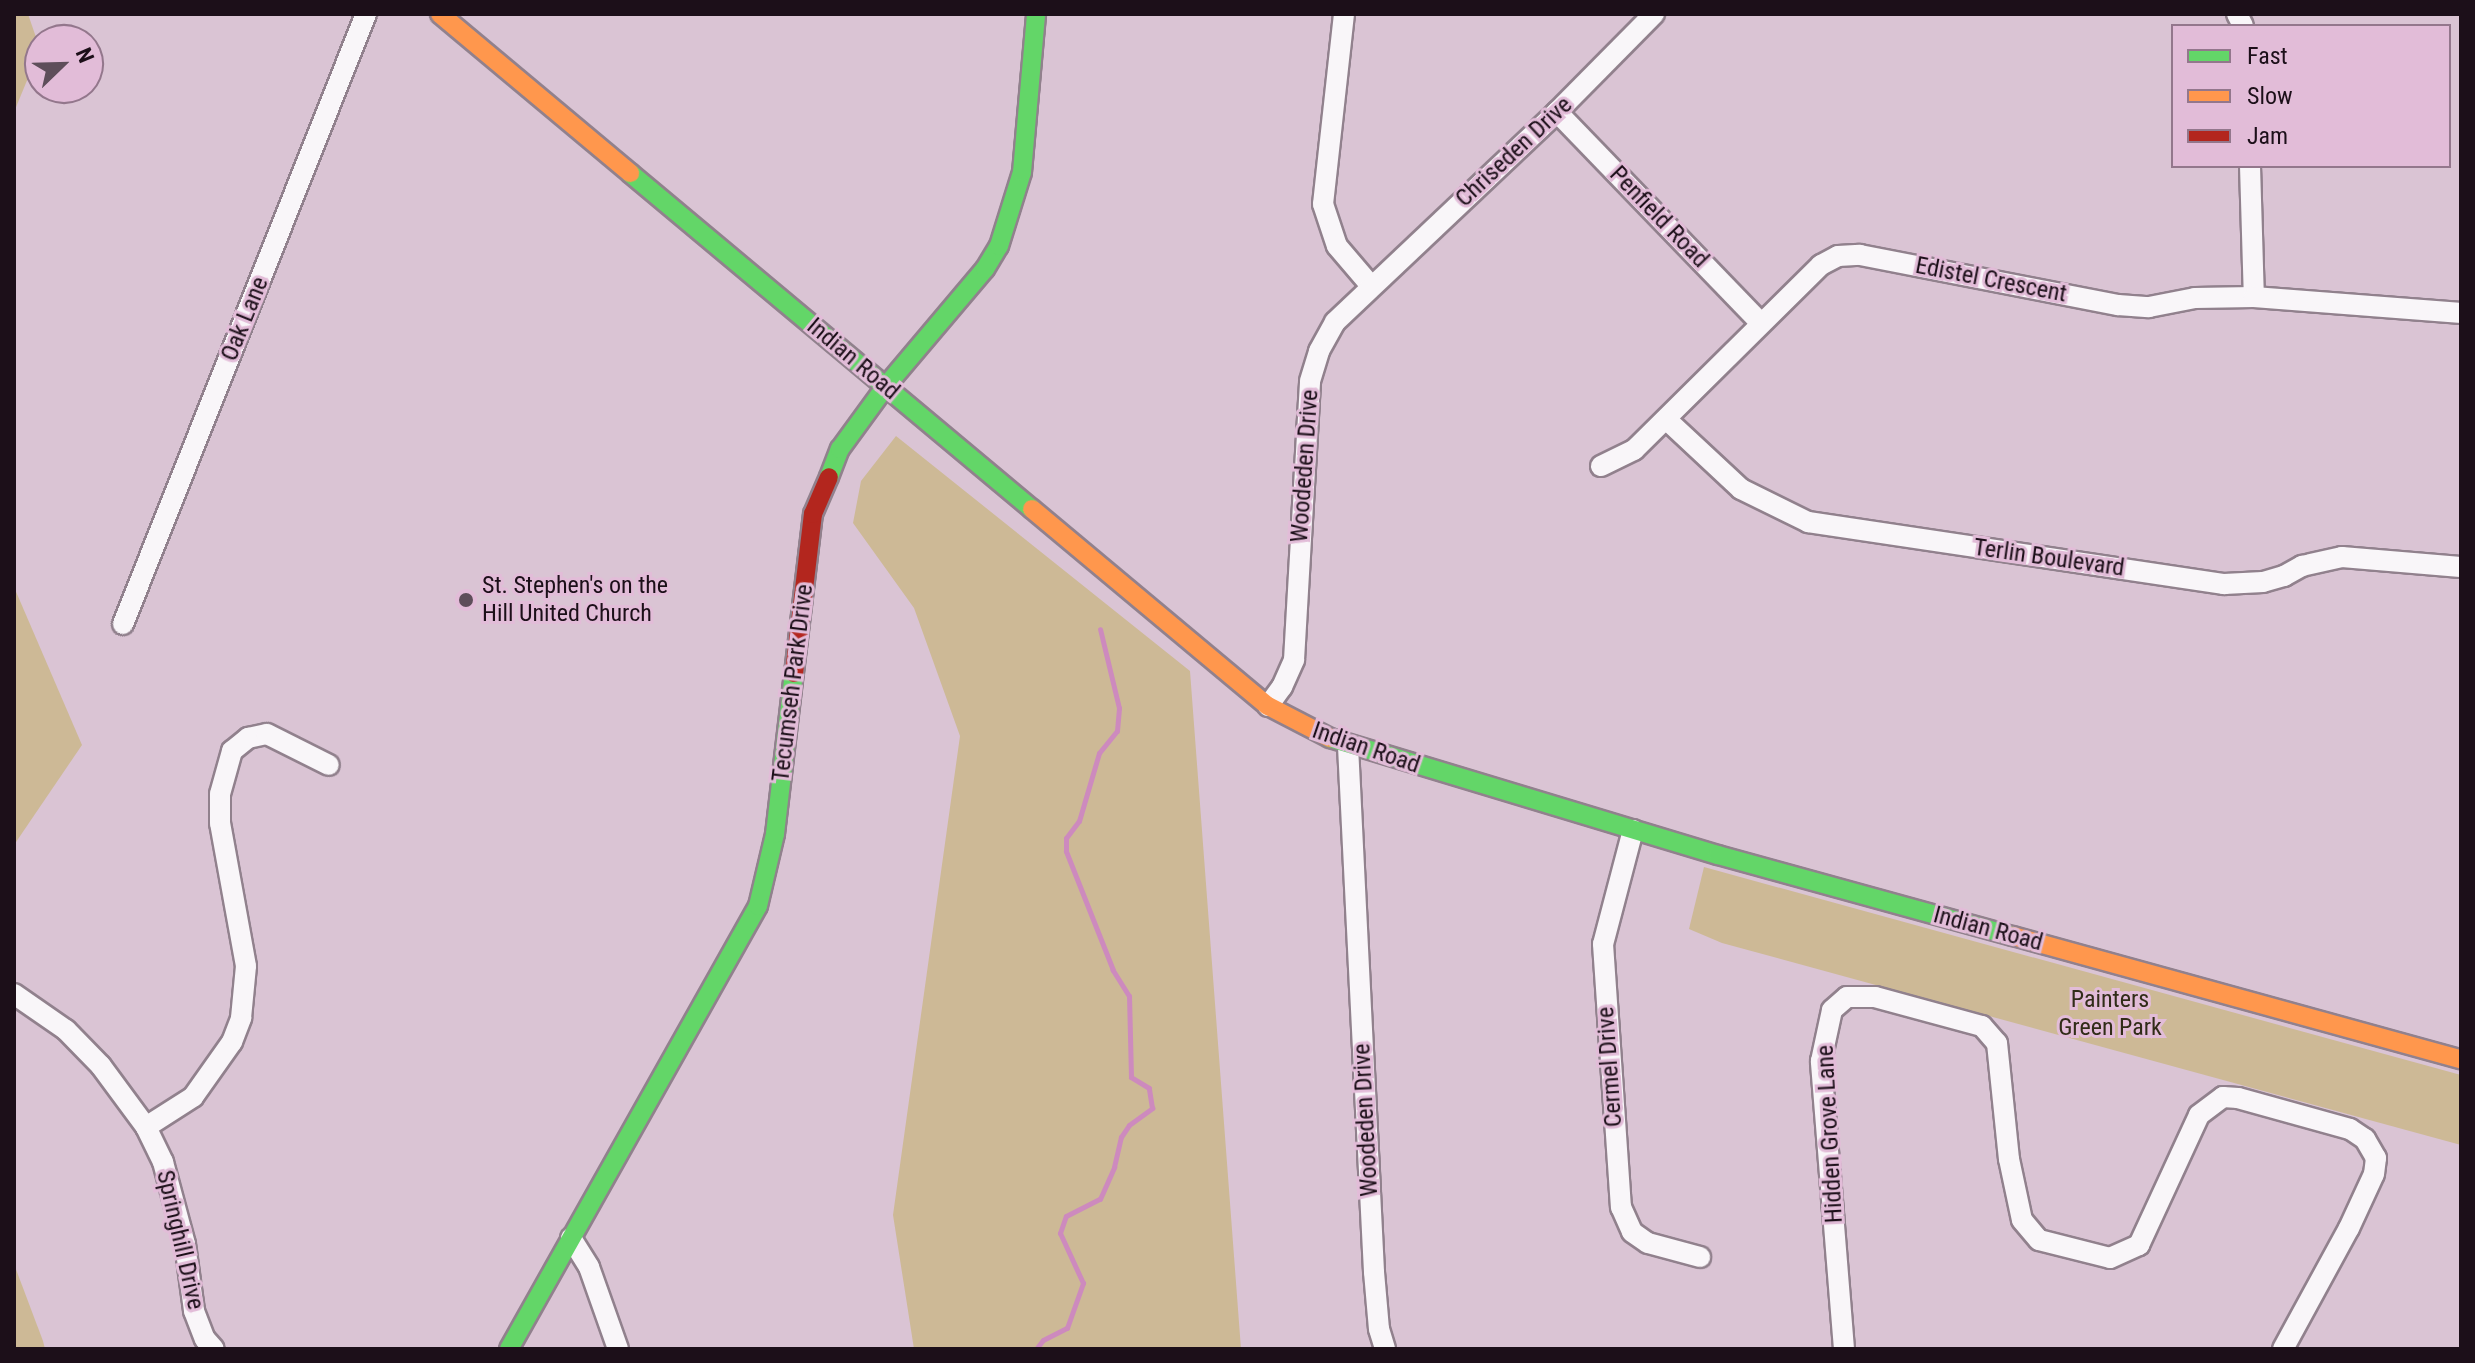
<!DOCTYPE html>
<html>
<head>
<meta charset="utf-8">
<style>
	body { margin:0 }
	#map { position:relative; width:2475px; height:1363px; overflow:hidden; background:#dac4d4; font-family:"Roboto Condensed",sans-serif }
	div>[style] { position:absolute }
	.green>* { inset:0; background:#cdb996 }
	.stream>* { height:5px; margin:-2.5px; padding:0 2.5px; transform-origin:2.5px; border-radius:2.5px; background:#cd8abe }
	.roads { filter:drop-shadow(2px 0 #91818d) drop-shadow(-2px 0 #91818d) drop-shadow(0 2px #91818d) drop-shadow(0 -2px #91818d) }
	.street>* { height:20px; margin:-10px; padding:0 10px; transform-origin:10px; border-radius:10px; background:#f9f6f9 }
	.fast>* { height:18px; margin:-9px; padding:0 9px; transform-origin:9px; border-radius:9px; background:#63d668 }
	.slow>* { height:18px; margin:-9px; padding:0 9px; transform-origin:9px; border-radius:9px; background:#ff974d }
	.jam>* { height:18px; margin:-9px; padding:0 9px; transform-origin:9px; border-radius:9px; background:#b3261e }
	.dots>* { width:22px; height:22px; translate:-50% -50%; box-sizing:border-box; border:4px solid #e2bcd8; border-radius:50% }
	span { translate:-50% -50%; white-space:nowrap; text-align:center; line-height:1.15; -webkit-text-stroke:6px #e2bcd8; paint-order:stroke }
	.street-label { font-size:24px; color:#1c0f19 }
	.poi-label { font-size:24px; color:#1c0f19 }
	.left { translate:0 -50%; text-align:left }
	.park-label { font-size:24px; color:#312c18 }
	.frame { position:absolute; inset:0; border:16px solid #1c0f19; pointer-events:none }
	.legend { position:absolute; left:2171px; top:24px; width:280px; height:144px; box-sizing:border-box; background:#e2bcd8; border:2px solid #93778c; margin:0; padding:10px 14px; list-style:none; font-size:24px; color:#1c0f19 }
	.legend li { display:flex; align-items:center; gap:16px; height:40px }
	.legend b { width:40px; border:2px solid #93778c }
	.north { position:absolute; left:24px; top:24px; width:80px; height:80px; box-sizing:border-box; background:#e2bcd8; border:2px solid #93778c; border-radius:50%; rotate:67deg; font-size:22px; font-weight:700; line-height:32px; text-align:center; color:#1c0f19 }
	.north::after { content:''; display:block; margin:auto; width:28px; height:36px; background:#5e4e5a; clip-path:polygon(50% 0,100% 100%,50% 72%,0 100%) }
</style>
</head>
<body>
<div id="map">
	<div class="green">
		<div style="clip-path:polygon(14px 14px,28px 14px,40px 49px,14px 112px)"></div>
		<div style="clip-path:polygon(896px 436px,1190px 671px,1241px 1349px,914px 1349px,893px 1215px,960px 736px,914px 608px,853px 523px,861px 481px)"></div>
		<div style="clip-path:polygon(14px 587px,82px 745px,14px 845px)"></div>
		<div style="clip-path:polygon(1704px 867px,2461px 1075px,2461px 1145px,1722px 943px,1689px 929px)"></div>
		<div style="clip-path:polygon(14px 1264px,43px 1341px,45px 1349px,14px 1349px)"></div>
	</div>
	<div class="stream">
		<div style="left:1036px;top:1349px;width:11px;rotate:-52deg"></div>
		<div style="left:1043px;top:1340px;width:27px;rotate:-27deg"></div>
		<div style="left:1067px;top:1328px;width:48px;rotate:-70.4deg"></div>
		<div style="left:1083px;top:1283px;width:55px;rotate:-114.7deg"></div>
		<div style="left:1060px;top:1233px;width:18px;rotate:-71deg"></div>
		<div style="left:1066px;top:1216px;width:38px;rotate:-27deg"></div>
		<div style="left:1100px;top:1199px;width:35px;rotate:-66deg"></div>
		<div style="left:1114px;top:1167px;width:31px;rotate:-77deg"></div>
		<div style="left:1121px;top:1137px;width:14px;rotate:-56deg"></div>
		<div style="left:1129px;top:1125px;width:29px;rotate:-36deg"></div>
		<div style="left:1152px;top:1108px;width:20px;rotate:-99deg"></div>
		<div style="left:1149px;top:1088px;width:21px;rotate:-149deg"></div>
		<div style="left:1131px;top:1077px;width:81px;rotate:-91.4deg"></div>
		<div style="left:1129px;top:996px;width:31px;rotate:-122deg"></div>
		<div style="left:1113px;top:970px;width:128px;rotate:-111.6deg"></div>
		<div style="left:1066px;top:851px;width:13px;rotate:-90deg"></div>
		<div style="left:1066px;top:838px;width:21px;rotate:-53deg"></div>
		<div style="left:1079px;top:821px;width:71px;rotate:-73.6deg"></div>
		<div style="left:1099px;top:753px;width:28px;rotate:-51deg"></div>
		<div style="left:1117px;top:731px;width:23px;rotate:-85deg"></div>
		<div style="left:1119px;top:708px;width:81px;rotate:-103.5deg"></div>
	</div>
	<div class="roads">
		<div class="street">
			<div style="left:1344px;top:14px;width:191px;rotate:96.3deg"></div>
			<div style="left:1323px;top:204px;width:44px;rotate:71.6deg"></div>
			<div style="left:1337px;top:246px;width:52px;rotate:49.6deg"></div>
			<div style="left:2237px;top:14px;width:13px;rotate:63deg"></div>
			<div style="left:1557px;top:112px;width:293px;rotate:46deg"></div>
			<div style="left:2250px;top:166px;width:131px;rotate:88.3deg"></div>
			<div style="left:1667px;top:420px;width:101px;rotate:43deg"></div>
			<div style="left:1741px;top:489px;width:75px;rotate:26.2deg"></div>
			<div style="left:1808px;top:522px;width:421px;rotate:8.5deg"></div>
			<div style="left:2224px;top:584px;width:39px;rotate:-3deg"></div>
			<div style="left:2263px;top:582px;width:22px;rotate:-16deg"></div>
			<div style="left:2284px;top:576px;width:21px;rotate:-29deg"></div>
			<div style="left:2302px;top:566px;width:41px;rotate:-12.7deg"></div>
			<div style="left:2342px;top:557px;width:119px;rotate:4.8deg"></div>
			<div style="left:1601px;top:466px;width:37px;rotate:-26deg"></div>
			<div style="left:1634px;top:450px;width:263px;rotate:-44.7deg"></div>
			<div style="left:1821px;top:265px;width:19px;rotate:-28deg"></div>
			<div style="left:1838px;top:256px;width:22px;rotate:-3deg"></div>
			<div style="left:1860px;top:255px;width:263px;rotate:11deg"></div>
			<div style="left:2118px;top:305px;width:31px;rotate:4deg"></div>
			<div style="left:2149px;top:307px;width:47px;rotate:-11.1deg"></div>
			<div style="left:2195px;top:298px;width:59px;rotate:-1deg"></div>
			<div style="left:2254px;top:297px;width:208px;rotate:4.4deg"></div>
			<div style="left:123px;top:624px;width:657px;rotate:-68.28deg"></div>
			<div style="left:1268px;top:706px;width:24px;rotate:-54deg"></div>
			<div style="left:1282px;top:687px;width:30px;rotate:-66deg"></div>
			<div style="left:1294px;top:660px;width:279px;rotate:-86.7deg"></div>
			<div style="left:1310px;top:381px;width:31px;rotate:-73deg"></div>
			<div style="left:1319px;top:351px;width:33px;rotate:-61deg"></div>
			<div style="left:1335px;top:322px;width:306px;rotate:-43.4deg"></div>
			<div style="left:1557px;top:112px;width:138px;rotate:-45.3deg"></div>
			<div style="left:1348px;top:746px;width:527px;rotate:87.17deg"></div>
			<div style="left:1374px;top:1272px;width:57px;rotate:85deg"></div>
			<div style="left:1379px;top:1329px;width:21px;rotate:73deg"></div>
			<div style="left:1633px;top:830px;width:118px;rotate:104.7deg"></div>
			<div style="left:1603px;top:944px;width:264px;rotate:86.1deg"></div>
			<div style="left:1621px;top:1207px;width:27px;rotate:66deg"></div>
			<div style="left:1632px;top:1232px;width:19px;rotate:35deg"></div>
			<div style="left:1648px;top:1243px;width:54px;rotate:15.1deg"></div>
			<div style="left:14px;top:994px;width:63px;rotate:34.7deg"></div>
			<div style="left:66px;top:1030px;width:50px;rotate:45.8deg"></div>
			<div style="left:101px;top:1066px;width:76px;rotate:53.6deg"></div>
			<div style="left:146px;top:1127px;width:39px;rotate:64deg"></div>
			<div style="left:163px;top:1162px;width:85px;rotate:75deg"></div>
			<div style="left:185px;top:1244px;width:68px;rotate:82.3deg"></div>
			<div style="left:194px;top:1311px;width:30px;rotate:69deg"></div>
			<div style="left:205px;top:1339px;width:13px;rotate:48deg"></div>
			<div style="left:146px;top:1127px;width:56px;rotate:-32.6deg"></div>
			<div style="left:193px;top:1097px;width:67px;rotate:-54.7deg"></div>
			<div style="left:232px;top:1042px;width:26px;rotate:-69deg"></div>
			<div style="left:241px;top:1018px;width:52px;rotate:-84.5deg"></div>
			<div style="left:246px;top:966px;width:145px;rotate:-100.3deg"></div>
			<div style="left:220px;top:823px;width:29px;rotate:-90deg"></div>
			<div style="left:220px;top:794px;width:45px;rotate:-74.4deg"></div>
			<div style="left:232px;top:751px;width:21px;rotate:-39deg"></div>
			<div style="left:248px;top:738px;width:19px;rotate:-12deg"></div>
			<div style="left:267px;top:734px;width:69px;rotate:26.6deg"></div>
			<div style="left:571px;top:1238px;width:34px;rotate:58deg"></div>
			<div style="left:589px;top:1267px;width:87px;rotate:70.5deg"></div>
			<div style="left:1844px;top:1349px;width:289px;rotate:-94.6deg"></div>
			<div style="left:1821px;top:1061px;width:52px;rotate:-77.8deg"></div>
			<div style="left:1832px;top:1010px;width:20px;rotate:-41deg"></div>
			<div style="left:1847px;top:997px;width:28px"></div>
			<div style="left:1875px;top:997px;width:111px;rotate:15.2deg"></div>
			<div style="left:1982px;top:1026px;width:23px;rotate:49deg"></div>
			<div style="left:1997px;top:1043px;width:117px;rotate:84.1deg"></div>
			<div style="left:2009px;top:1159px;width:62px;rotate:78deg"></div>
			<div style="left:2022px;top:1220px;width:26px;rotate:50deg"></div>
			<div style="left:2039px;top:1240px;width:73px;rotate:14.2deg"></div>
			<div style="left:2110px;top:1258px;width:32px;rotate:-24deg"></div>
			<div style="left:2139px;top:1245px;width:143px;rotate:-65.2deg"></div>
			<div style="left:2199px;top:1115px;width:30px;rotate:-37deg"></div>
			<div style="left:2223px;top:1097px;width:15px;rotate:4deg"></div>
			<div style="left:2238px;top:1098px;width:116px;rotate:15.5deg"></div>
			<div style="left:2350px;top:1129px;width:18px;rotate:34deg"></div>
			<div style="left:2365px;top:1139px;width:22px;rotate:60deg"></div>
			<div style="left:2376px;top:1158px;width:16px;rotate:97deg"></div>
			<div style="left:2374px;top:1174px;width:60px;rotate:114.8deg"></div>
			<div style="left:2349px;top:1228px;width:138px;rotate:118.6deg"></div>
		</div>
		<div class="fast">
			<div style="left:630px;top:173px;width:524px;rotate:39.89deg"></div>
			<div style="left:829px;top:477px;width:30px;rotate:-69deg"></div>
			<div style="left:840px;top:449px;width:78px;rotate:-53.9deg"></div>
			<div style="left:886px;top:386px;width:153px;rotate:-49.8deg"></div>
			<div style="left:985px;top:269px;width:27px;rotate:-59deg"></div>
			<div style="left:999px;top:246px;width:77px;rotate:-72.7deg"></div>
			<div style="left:1022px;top:172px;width:159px;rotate:-84.9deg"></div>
			<div style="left:1330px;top:738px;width:405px;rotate:16.8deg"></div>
			<div style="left:1718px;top:855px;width:306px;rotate:15.4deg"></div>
			<div style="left:509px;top:1349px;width:508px;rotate:-60.66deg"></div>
			<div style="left:758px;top:906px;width:74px;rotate:-76.7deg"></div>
			<div style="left:775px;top:834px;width:162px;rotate:-83.3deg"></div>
		</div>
		<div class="slow">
			<div style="left:440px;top:14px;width:248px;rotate:39.9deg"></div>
			<div style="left:1032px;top:509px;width:307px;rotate:39.9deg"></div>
			<div style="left:1268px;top:706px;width:70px;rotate:27.3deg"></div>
			<div style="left:2013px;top:936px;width:465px;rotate:15.4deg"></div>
		</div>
		<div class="jam">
			<div style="left:794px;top:673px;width:160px;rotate:-83.2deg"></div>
			<div style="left:813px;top:514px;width:40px;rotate:-66.6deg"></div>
		</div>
	</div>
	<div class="dots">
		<div style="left:466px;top:600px;background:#5e4e5a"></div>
	</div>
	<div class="street-label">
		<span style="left:1514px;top:152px;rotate:-43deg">Chriseden Drive</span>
		<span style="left:1659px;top:217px;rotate:46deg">Penfield Road</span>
		<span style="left:1991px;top:280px;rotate:11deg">Edistel Crescent</span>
		<span style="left:245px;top:319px;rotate:-68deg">Oak Lane</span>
		<span style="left:853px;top:359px;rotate:40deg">Indian Road</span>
		<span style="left:1305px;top:466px;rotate:-86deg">Woodeden Drive</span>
		<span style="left:2049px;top:558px;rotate:8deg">Terlin Boulevard</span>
		<span style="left:793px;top:683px;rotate:-83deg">Tecumseh Park Drive</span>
		<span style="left:1366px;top:748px;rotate:19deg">Indian Road</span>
		<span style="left:1988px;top:929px;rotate:15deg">Indian Road</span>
		<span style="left:1610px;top:1067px;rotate:-94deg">Cermel Drive</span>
		<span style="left:1366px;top:1120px;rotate:-93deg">Woodeden Drive</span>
		<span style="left:1830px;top:1134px;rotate:-93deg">Hidden Grove Lane</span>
		<span style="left:180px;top:1240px;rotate:77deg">Springhill Drive</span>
	</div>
	<div class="poi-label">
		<span class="left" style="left:482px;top:600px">St. Stephen's on the<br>Hill United Church</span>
	</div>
	<div class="park-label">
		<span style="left:2110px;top:1014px">Painters<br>Green Park</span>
	</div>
	<div class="frame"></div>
	<ul class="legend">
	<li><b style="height:10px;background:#63d668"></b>Fast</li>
	<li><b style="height:10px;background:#ff974d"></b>Slow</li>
	<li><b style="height:10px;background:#b3261e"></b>Jam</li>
	</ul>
	<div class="north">N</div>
</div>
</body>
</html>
